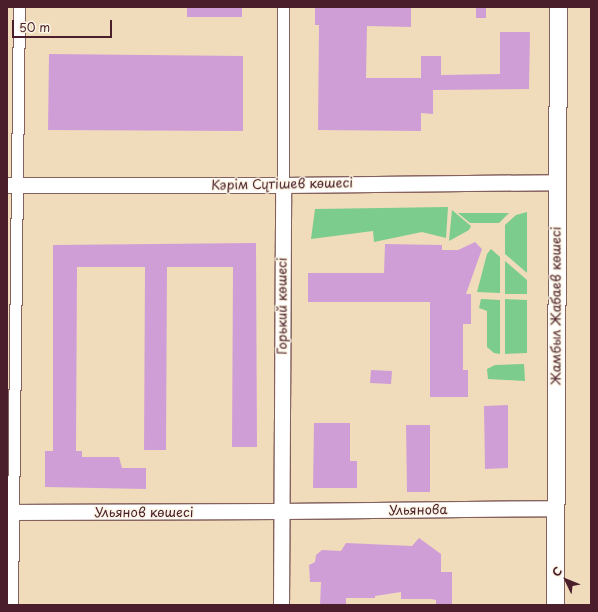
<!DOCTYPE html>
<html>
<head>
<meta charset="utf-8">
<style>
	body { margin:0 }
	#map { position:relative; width:598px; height:612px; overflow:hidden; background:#f0dcbb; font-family:"Playpen Sans",sans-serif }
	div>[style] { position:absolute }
	.green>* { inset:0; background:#7bcc8d }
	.building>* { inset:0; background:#d09ed7 }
	.roads { filter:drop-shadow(1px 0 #84615d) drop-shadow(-1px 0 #84615d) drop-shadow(0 1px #84615d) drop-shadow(0 -1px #84615d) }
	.street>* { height:11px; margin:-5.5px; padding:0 5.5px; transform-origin:5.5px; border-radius:5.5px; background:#fff }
	.secondary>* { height:15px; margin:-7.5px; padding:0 7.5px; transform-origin:7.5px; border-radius:7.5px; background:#fff }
	.primary>* { height:17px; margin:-8.5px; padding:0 8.5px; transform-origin:8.5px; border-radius:8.5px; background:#fff }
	span { translate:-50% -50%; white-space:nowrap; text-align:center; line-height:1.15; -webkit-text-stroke:3px #fcf5e5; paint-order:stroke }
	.street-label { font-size:13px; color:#4a1f2b }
	.frame { position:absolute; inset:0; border:8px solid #4a1f2b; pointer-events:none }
	.north { position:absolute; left:546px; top:560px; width:40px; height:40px; -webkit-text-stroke:3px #fcf5e5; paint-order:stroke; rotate:313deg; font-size:11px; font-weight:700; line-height:16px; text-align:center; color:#4a1f2b }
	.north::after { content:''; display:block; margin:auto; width:14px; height:18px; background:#4a1f2b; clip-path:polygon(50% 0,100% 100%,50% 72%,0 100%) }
	.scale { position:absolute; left:12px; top:20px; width:100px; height:18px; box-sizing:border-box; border:2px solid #4a1f2b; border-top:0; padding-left:5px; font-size:12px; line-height:14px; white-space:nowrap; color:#4a1f2b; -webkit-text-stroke:3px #fcf5e5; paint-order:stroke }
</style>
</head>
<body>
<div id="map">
	<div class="green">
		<div style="clip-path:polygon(448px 207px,446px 238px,422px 232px,374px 242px,373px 231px,311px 239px,315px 209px)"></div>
		<div style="clip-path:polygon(452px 210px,471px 226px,469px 230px,449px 241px)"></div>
		<div style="clip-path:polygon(527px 212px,527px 273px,505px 254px,505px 225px,516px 215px)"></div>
		<div style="clip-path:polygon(458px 213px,509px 213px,499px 223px,470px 223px)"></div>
		<div style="clip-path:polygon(491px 249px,500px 257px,500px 293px,477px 292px,487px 254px)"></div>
		<div style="clip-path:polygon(505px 261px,527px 280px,527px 294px,505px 294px)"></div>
		<div style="clip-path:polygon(481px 299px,500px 300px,500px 354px,494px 353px,487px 347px,487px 311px,479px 308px)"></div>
		<div style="clip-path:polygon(505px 299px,527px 300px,527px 353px,505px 354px)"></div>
		<div style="clip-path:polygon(524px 364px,525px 381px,488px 379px,487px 369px,495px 365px)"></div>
	</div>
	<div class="building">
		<div style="clip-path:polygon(187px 7px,242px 7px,242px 17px,187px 17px)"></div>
		<div style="clip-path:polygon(315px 7px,411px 7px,411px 27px,367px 26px,366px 78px,421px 78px,421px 56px,441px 56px,441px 75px,500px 74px,500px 32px,530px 32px,529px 89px,433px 90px,433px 114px,421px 113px,421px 131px,318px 130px,319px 25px,315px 25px)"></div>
		<div style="clip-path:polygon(476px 7px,486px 7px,486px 18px,476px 18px)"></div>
		<div style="clip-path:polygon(49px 54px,243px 56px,243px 131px,48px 130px)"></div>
		<div style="clip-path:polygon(475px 242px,482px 249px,466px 294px,471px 294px,471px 324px,463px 324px,463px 370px,468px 370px,468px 397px,430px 397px,430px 302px,308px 302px,308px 273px,384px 273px,385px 244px,442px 245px,442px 250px,458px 250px)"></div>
		<div style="clip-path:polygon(256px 243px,257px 447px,232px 447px,233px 267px,167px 267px,166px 450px,144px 450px,145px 267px,77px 267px,76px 451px,82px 451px,82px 457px,119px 457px,122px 468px,146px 468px,146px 489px,45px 487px,45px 451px,53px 451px,53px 245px)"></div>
		<div style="clip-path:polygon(371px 370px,392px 371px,391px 384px,370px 383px)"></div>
		<div style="clip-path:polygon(508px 405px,508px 468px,485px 469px,484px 406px)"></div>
		<div style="clip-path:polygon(314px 423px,350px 423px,350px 461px,357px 461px,357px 488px,313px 488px)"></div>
		<div style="clip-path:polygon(406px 425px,430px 425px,430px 492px,407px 492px)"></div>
		<div style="clip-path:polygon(419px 538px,441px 554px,441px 572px,452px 572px,452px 605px,436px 605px,436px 600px,431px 599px,401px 599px,401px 592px,375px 596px,375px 598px,346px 598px,346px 605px,320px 605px,321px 582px,310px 582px,309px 565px,315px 562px,316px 555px,322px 550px,341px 551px,346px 543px,412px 546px)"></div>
	</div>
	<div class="roads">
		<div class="street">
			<div style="left:283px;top:185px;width:178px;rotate:-90deg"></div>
			<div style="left:12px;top:605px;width:598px;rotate:-89.33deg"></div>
		</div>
		<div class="secondary">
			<div style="left:7px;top:185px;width:276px"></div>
			<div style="left:283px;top:185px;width:274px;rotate:-0.6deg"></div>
			<div style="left:7px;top:512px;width:274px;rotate:-0.2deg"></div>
			<div style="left:281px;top:511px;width:274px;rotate:-0.6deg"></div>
			<div style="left:281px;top:605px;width:420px;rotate:-89.7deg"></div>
		</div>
		<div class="primary">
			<div style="left:555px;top:605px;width:598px;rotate:-89.71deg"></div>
		</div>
	</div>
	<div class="street-label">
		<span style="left:282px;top:184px;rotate:-1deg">Кәрім Сүтішев көшесі</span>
		<span style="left:282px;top:306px;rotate:-90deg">Горький көшесі</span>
		<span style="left:556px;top:306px;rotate:-90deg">Жамбыл Жабаев көшесі</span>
		<span style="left:418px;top:510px;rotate:-1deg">Ульянова</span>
		<span style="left:144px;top:512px">Ульянов көшесі</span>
	</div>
	<div class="frame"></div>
	<div class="north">С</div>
	<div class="scale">50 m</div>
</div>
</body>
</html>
